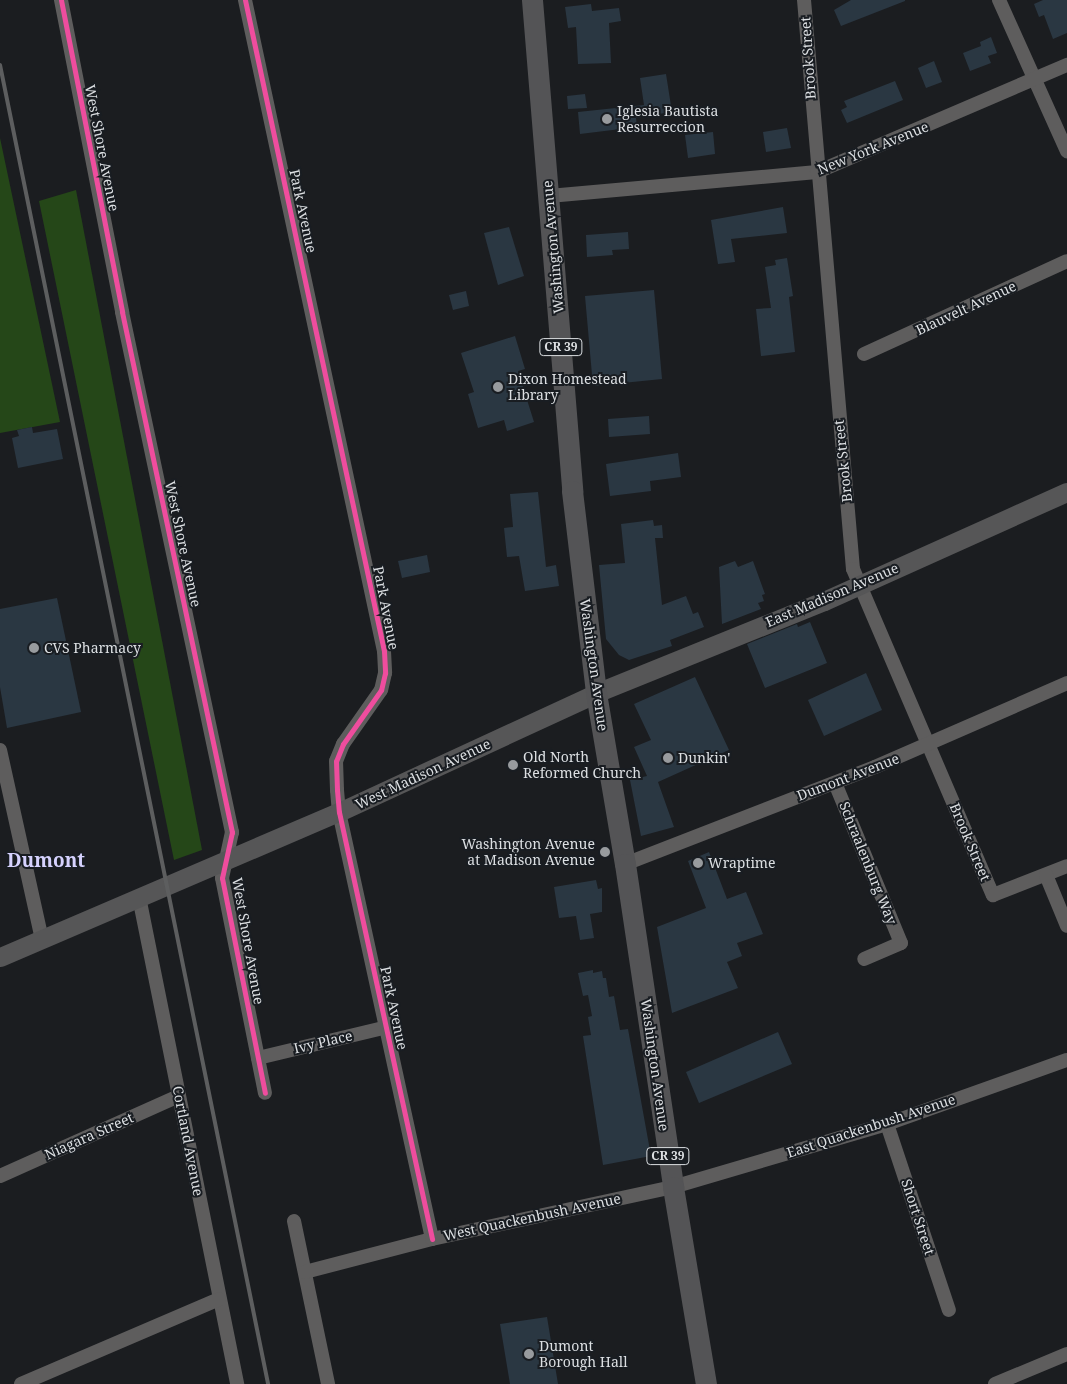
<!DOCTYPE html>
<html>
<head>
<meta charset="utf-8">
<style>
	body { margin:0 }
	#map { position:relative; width:1067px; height:1384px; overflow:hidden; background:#1b1d20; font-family:"Noto Serif",serif }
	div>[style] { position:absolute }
	.green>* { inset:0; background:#254718 }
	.building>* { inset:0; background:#2a3742 }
	.street>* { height:14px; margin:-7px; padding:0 7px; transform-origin:7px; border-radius:7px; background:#5e5d5d }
	.secondary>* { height:19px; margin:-9.5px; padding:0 9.5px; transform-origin:9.5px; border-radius:9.5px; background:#565657 }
	.primary>* { height:21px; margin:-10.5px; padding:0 10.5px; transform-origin:10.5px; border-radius:10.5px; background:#545456 }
	.rail>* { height:4px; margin:-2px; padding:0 2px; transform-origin:2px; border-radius:2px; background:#5d5e5f }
	.cycleway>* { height:5px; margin:-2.5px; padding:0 2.5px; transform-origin:2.5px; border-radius:2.5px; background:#ef4d9e }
	.dots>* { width:14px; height:14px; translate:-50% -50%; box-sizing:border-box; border:2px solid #191d22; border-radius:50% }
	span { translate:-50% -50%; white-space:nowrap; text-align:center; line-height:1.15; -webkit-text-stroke:4px #191d22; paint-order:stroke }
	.shield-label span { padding:1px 4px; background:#191d22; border:1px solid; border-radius:4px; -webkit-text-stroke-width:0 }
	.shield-label { font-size:12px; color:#dcdfe2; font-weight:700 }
	.street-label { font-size:14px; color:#dcdfe2 }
	.poi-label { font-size:14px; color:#dcdfe2 }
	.left { translate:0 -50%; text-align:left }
	.right { translate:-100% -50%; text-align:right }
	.district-label { font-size:19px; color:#d6d2fe; font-weight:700 }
</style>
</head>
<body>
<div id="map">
	<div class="green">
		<div style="clip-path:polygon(0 138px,60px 422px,0 433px)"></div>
		<div style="clip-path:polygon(76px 190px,202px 850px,174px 860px,39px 201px)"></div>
	</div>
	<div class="building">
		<div style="clip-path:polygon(851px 0,905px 0,905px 1px,841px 26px,834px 10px)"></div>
		<div style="clip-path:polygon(1043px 0,1067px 0,1067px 33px,1053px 39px,1044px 15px,1039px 17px,1034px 4px)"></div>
		<div style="clip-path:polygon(591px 4px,592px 11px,619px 8px,621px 21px,609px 23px,611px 63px,578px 64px,576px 27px,568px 28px,565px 7px)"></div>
		<div style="clip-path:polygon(991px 37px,997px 53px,988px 56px,991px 63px,970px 71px,963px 53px,981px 46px,980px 42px)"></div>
		<div style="clip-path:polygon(934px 61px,942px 82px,926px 88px,918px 68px)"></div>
		<div style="clip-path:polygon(666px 74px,672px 112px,636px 118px,637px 127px,580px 134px,578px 112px,644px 105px,640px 78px)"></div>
		<div style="clip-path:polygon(895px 81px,903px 100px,847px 123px,841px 110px,847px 107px,844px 101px)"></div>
		<div style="clip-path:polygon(585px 94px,587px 108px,568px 109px,567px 96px)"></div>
		<div style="clip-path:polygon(787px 128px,791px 148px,766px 152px,763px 132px)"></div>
		<div style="clip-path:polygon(713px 132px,715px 154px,688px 158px,685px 135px)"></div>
		<div style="clip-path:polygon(783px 207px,787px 233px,731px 239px,735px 262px,718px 264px,711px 220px)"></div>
		<div style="clip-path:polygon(509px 227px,524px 276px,498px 285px,484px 233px)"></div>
		<div style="clip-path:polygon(628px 232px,629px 249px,612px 250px,613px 255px,587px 257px,586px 235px)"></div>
		<div style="clip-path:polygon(787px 258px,793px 296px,789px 297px,795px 352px,761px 356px,756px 309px,771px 308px,765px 267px,776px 265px,775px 260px)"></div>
		<div style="clip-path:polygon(654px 290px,662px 379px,593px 386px,585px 296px)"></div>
		<div style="clip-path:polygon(466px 291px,469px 306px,453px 310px,449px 295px)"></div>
		<div style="clip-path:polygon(515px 336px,525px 369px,518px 371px,534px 422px,507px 431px,504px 420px,478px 428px,468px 394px,474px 392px,461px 353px)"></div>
		<div style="clip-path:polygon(649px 416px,650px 434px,609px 437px,608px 419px)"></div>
		<div style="clip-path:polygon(32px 427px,33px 433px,57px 429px,63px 459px,18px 468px,12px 438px,19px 436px,17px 430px)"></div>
		<div style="clip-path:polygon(678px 453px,681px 477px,650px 481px,651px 491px,610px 496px,606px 464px)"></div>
		<div style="clip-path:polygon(538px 492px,546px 567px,556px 565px,559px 586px,525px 591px,519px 556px,507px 557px,504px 528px,513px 527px,510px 494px)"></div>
		<div style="clip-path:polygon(653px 520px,654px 526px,662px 525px,663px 538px,655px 538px,662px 605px,686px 596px,693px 614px,698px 612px,704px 627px,670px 640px,672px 646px,629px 660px,619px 655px,606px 639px,599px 565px,625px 563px,621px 524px)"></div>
		<div style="clip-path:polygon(427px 555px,430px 572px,402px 578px,398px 561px)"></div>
		<div style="clip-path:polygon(735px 561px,738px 567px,753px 561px,765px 594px,762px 595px,764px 601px,758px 603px,761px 609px,722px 624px,719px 567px)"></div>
		<div style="clip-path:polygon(57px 598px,81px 712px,7px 728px,0 687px,0 609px)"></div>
		<div style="clip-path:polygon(810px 622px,827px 663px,765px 688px,747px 644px,797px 624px,798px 627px)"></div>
		<div style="clip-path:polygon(866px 673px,882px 710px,824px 736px,808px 700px)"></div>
		<div style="clip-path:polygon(695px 677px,729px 750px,658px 782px,674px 827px,641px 836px,630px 780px,647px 776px,634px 747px,651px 740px,634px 704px)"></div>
		<div style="clip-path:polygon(709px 852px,727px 899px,746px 892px,763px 934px,737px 943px,742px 956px,727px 962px,738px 988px,672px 1013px,657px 927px,706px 908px,688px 861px)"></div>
		<div style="clip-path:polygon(596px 880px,598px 889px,602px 888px,602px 912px,590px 914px,594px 938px,580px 940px,576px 916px,559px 918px,554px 887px)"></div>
		<div style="clip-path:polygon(593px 970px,593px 973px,602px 971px,603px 978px,606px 978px,609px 997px,614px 996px,620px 1030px,628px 1029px,651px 1156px,603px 1165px,583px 1036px,591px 1035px,588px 1017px,592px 1016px,588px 995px,583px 996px,578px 973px)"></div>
		<div style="clip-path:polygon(778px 1032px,792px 1064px,699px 1103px,686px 1072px)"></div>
		<div style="clip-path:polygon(547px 1317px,558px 1384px,510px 1384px,500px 1324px)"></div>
	</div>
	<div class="street">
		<div style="left:61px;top:0;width:318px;rotate:78.9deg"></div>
		<div style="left:122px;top:312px;width:532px;rotate:78.06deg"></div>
		<div style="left:232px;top:832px;width:47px;rotate:102.3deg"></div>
		<div style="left:222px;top:878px;width:219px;rotate:78.7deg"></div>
		<div style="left:245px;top:0;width:666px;rotate:77.95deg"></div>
		<div style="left:384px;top:651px;width:22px;rotate:87deg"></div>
		<div style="left:385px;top:673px;width:17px;rotate:103deg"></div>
		<div style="left:381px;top:690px;width:66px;rotate:125.1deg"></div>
		<div style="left:343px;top:744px;width:18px;rotate:112deg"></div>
		<div style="left:336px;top:761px;width:29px;rotate:88deg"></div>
		<div style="left:337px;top:790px;width:22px;rotate:85deg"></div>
		<div style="left:339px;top:812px;width:437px;rotate:77.7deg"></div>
		<div style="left:804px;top:0;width:571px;rotate:85.08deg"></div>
		<div style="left:853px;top:569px;width:355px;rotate:66.8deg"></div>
		<div style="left:993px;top:895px;width:79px;rotate:-21.4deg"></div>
		<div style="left:999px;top:0;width:166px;rotate:65.8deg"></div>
		<div style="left:549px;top:196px;width:269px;rotate:-5.1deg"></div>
		<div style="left:817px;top:172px;width:272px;rotate:-23.2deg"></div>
		<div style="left:864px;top:354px;width:223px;rotate:-24.6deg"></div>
		<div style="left:0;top:750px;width:194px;rotate:77.5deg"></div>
		<div style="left:835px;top:783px;width:173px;rotate:67.6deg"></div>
		<div style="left:901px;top:943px;width:40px;rotate:156.6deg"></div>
		<div style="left:625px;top:864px;width:268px;rotate:-21.2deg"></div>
		<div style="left:875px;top:767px;width:210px;rotate:-23.6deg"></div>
		<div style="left:1046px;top:875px;width:55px;rotate:67.6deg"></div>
		<div style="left:139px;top:897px;width:497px;rotate:78.6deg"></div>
		<div style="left:258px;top:1058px;width:133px;rotate:-13.5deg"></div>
		<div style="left:887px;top:1124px;width:196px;rotate:71.6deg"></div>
		<div style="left:0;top:1176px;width:196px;rotate:-24.1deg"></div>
		<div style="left:294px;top:1221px;width:167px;rotate:78.2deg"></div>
		<div style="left:305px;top:1272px;width:131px;rotate:-14.6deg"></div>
		<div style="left:432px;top:1239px;width:247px;rotate:-12.2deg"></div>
		<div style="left:673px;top:1187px;width:223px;rotate:-16.4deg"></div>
		<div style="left:887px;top:1124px;width:191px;rotate:-19.6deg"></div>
		<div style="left:21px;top:1384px;width:215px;rotate:-23.2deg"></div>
		<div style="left:995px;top:1384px;width:78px;rotate:-22.6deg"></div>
	</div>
	<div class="secondary">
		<div style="left:0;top:957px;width:369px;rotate:-23.2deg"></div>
		<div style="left:339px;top:812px;width:283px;rotate:-24.8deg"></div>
		<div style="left:596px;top:693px;width:246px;rotate:-22deg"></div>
		<div style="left:824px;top:601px;width:266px;rotate:-24.2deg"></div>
	</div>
	<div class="primary">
		<div style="left:532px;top:0;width:493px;rotate:85.3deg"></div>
		<div style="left:572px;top:491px;width:203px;rotate:83.2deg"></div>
		<div style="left:596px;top:693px;width:173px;rotate:80.4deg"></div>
		<div style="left:625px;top:864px;width:327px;rotate:81.5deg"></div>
		<div style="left:673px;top:1187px;width:200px;rotate:80.5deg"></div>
	</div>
	<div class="rail">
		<div style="left:0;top:65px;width:1346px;rotate:78.51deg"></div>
	</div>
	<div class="cycleway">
		<div style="left:61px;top:0;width:318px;rotate:78.9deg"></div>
		<div style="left:122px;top:312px;width:532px;rotate:78.06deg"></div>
		<div style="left:232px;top:832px;width:47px;rotate:102.3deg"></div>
		<div style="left:222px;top:878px;width:219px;rotate:78.7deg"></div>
		<div style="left:245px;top:0;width:666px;rotate:77.95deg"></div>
		<div style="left:384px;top:651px;width:22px;rotate:87deg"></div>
		<div style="left:385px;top:673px;width:17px;rotate:103deg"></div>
		<div style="left:381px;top:690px;width:66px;rotate:125.1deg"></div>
		<div style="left:343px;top:744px;width:18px;rotate:112deg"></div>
		<div style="left:336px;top:761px;width:29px;rotate:88deg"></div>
		<div style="left:337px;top:790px;width:22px;rotate:85deg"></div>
		<div style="left:339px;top:812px;width:437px;rotate:77.7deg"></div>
	</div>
	<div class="dots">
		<div style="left:607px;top:119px;background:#989b9e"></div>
		<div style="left:498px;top:387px;background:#989b9e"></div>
		<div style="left:34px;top:648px;background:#989b9e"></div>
		<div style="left:668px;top:758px;background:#989b9e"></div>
		<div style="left:513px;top:765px;background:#989b9e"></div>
		<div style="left:605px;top:852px;background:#989b9e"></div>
		<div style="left:698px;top:863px;background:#989b9e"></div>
		<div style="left:529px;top:1354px;background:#989b9e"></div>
	</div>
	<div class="shield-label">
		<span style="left:561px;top:347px">CR 39</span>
		<span style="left:668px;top:1156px">CR 39</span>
	</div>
	<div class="street-label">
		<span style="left:808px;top:58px;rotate:-94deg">Brook Street</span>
		<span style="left:102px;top:148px;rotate:79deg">West Shore Avenue</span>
		<span style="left:873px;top:148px;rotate:-22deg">New York Avenue</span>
		<span style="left:303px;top:211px;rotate:78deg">Park Avenue</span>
		<span style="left:553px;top:247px;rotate:-95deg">Washington Avenue</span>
		<span style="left:966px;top:308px;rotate:-25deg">Blauvelt Avenue</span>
		<span style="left:843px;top:461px;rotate:-96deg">Brook Street</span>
		<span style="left:183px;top:544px;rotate:78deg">West Shore Avenue</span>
		<span style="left:832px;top:595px;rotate:-23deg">East Madison Avenue</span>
		<span style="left:386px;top:608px;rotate:79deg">Park Avenue</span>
		<span style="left:594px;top:665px;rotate:82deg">Washington Avenue</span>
		<span style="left:423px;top:774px;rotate:-25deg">West Madison Avenue</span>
		<span style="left:848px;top:777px;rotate:-21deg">Dumont Avenue</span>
		<span style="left:970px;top:842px;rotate:67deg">Brook Street</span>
		<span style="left:868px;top:863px;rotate:68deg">Schraalenburg Way</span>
		<span style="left:248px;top:941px;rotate:80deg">West Shore Avenue</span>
		<span style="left:394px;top:1008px;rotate:78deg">Park Avenue</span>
		<span style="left:323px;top:1042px;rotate:-13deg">Ivy Place</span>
		<span style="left:655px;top:1065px;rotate:82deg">Washington Avenue</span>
		<span style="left:871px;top:1126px;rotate:-18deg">East Quackenbush Avenue</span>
		<span style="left:89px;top:1136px;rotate:-24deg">Niagara Street</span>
		<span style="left:188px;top:1141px;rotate:79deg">Cortland Avenue</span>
		<span style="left:532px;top:1217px;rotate:-12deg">West Quackenbush Avenue</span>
		<span style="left:918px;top:1217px;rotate:72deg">Short Street</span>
	</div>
	<div class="poi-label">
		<span class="left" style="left:617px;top:119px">Iglesia Bautista<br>Resurreccion</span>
		<span class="left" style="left:508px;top:387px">Dixon Homestead<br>Library</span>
		<span class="left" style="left:44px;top:648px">CVS Pharmacy</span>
		<span class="left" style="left:523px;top:765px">Old North<br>Reformed Church</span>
		<span class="left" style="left:678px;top:758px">Dunkin'</span>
		<span class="right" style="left:595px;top:852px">Washington Avenue<br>at Madison Avenue</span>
		<span class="left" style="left:708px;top:863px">Wraptime</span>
		<span class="left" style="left:539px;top:1354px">Dumont<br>Borough Hall</span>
	</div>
	<div class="district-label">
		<span style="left:46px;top:861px">Dumont</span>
	</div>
</div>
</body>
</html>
